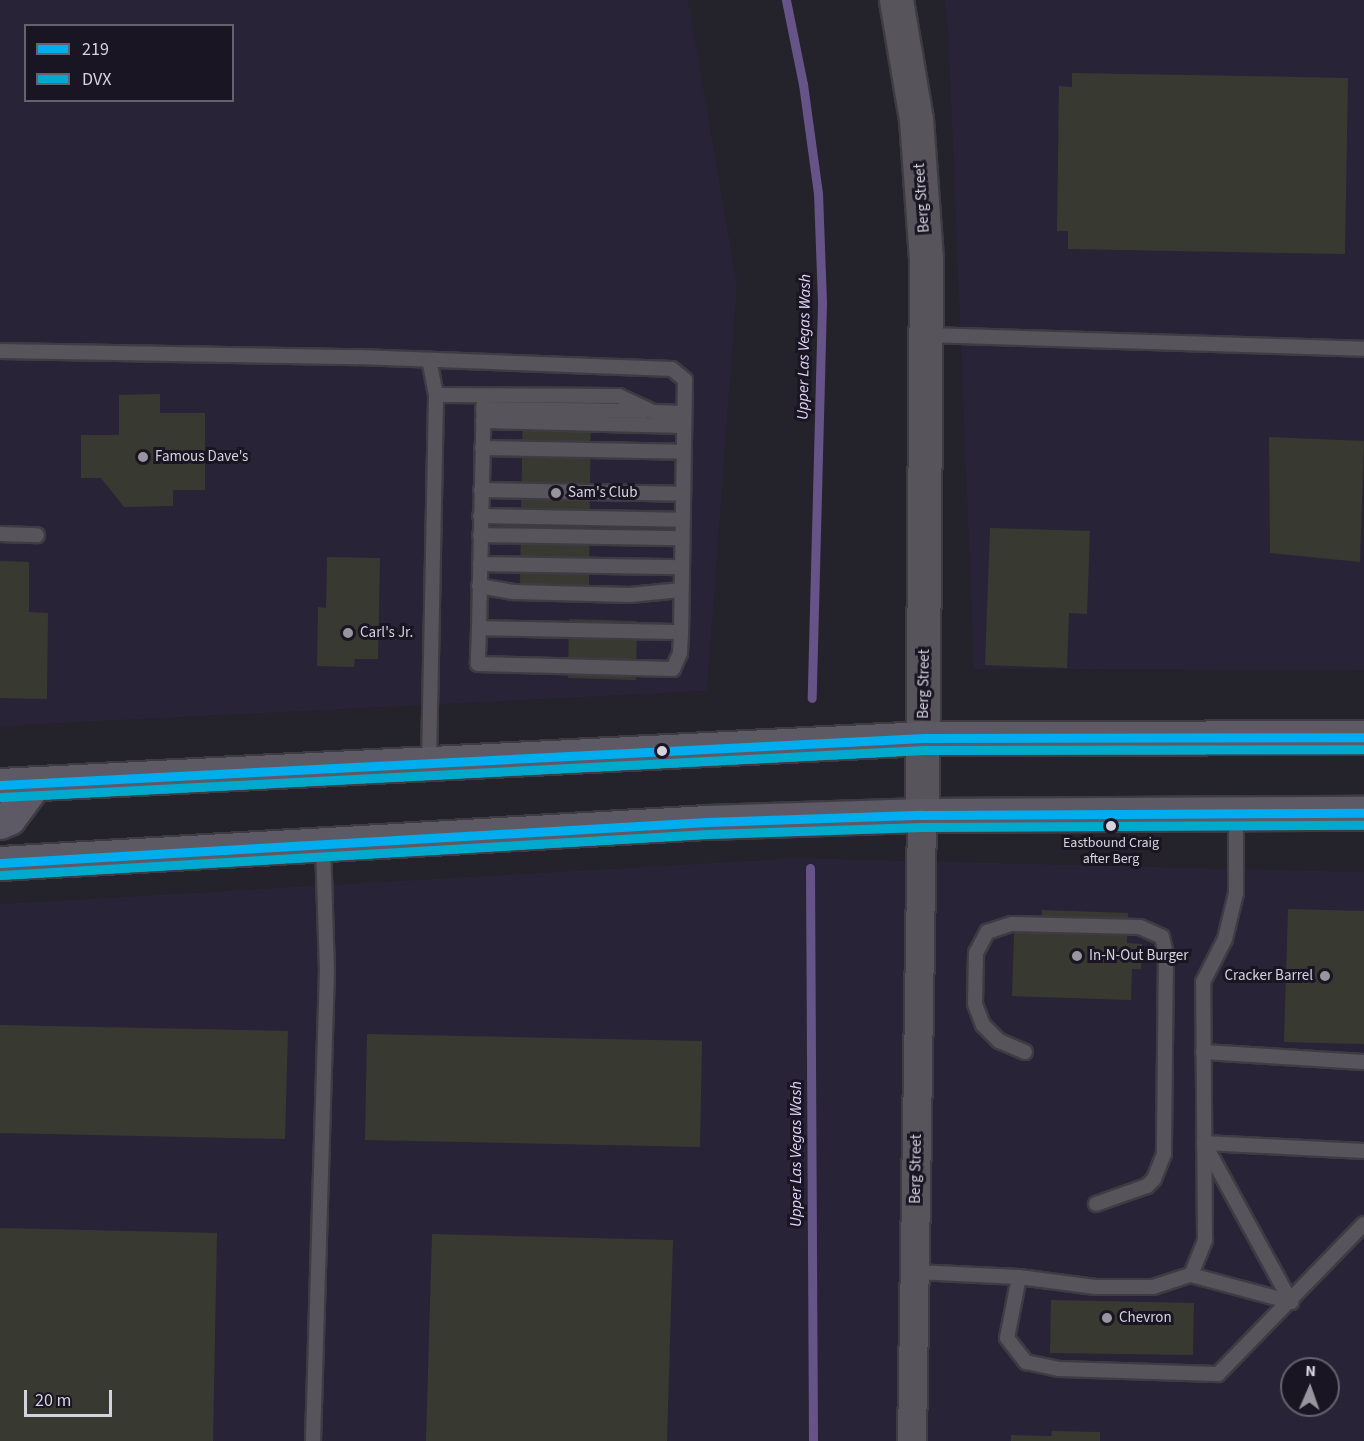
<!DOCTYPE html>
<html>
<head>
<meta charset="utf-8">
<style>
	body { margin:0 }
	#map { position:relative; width:1364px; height:1441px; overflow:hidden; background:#24222a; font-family:"Source Sans 3",sans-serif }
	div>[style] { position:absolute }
	.built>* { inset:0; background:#282336 }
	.stream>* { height:9px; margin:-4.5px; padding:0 4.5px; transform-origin:4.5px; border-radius:4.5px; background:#665489 }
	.building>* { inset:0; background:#383a32 }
	.roads { filter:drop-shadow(2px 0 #3e3c43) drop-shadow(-2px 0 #3e3c43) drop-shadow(0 2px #3e3c43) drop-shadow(0 -2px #3e3c43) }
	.service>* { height:14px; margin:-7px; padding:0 7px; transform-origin:7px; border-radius:7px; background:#57555b }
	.minor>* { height:28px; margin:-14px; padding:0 14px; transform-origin:14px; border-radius:14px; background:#57555b }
	.tertiary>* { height:33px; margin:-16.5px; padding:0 16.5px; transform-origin:16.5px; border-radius:16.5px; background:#57555b }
	.primary>* { height:33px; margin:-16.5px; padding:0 16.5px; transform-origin:16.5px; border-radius:16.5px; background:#5d5965 }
	.bus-1>* { height:9px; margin:-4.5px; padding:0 4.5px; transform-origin:4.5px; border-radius:4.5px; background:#00adef }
	.bus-2>* { height:9px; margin:-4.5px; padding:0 4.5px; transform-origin:4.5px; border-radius:4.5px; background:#00a9ce }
	.dots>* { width:16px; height:16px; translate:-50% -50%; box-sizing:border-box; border:3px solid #1a1523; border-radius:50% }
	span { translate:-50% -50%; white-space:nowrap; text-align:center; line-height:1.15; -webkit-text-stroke:6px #1a1523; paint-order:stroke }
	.bus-label { font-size:14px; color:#d6d3de }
	.street-label { font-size:15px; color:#d6d3de }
	.poi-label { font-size:15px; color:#d6d3de }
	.left { translate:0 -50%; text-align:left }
	.right { translate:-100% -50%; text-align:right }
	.water-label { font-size:16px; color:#e0d6f9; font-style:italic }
	.legend { position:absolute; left:24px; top:24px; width:210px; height:78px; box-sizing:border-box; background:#1a1523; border:2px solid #65616e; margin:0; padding:8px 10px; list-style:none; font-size:18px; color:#d6d3de }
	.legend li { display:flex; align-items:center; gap:12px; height:30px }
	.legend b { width:30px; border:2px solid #65616e }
	.north { position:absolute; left:1280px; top:1357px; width:60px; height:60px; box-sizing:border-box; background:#1a1523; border:2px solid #65616e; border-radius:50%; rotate:2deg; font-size:16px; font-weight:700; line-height:24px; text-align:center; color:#d6d3de }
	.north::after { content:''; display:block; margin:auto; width:21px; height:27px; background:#98959f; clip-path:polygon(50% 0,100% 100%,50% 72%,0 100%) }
	.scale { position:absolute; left:24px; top:1390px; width:88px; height:27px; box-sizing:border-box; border:3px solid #d6d3de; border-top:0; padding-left:8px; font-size:18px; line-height:21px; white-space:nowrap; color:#d6d3de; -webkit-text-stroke:4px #1a1523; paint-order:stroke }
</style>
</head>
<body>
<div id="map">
	<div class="built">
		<div style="clip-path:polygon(evenodd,0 0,688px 0,737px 284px,707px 691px,0 726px,0 0,26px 26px,232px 26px,232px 100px,26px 100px,26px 26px)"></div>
		<div style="clip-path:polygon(944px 0,1364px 0,1364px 670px,974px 669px,948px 27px)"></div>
		<div style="clip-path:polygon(evenodd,798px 858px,1364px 872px,1364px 1441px,0 1441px,0 904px,798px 858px,1292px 1369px,1328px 1369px,1328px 1405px,1292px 1405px,1292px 1369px)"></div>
	</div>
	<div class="stream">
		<div style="left:786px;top:0;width:86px;rotate:78.6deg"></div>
		<div style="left:803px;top:84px;width:110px;rotate:82.2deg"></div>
		<div style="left:818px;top:193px;width:110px;rotate:87.9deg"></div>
		<div style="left:822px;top:303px;width:395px;rotate:91.5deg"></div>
		<div style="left:810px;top:868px;width:573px;rotate:89.7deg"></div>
	</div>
	<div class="building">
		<div style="clip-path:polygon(1072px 73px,1348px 78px,1345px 254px,1068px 249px,1068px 231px,1057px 231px,1059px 86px,1072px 87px)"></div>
		<div style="clip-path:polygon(160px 394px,160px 413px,205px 413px,205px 490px,173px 490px,173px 506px,124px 507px,101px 478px,81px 478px,81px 435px,119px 435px,119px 395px)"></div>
		<div style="clip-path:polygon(523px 400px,591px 401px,589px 586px,520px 585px)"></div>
		<div style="clip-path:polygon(1269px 437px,1364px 441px,1360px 562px,1270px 553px)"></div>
		<div style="clip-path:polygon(990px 528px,1090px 531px,1087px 614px,1069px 613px,1067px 668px,985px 665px)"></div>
		<div style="clip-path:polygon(327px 557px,380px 558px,378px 659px,355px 659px,354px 667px,317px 666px,318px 607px,326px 608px)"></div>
		<div style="clip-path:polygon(0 561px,29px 562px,29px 612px,48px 613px,47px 699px,0 698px)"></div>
		<div style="clip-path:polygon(569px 619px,637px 621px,636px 680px,568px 678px)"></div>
		<div style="clip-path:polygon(1288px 909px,1364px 911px,1364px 1044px,1284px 1042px)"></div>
		<div style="clip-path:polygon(1042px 910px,1128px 913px,1127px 943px,1142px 944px,1141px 969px,1132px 969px,1131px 1000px,1012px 996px,1014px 933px,1041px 934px)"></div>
		<div style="clip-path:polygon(0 1025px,288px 1031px,285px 1139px,0 1133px)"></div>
		<div style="clip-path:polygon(367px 1034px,702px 1041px,700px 1147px,365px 1140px)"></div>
		<div style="clip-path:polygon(0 1228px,217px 1233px,213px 1441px,0 1441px)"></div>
		<div style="clip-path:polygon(432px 1234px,673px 1240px,667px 1441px,426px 1441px)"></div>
		<div style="clip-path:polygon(1051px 1300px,1194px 1303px,1193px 1355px,1050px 1353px)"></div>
		<div style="clip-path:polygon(1052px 1431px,1100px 1432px,1100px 1441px,1011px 1441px,1011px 1435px,1051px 1436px)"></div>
	</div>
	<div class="roads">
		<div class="service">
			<div style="left:927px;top:335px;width:437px;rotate:1.8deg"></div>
			<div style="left:0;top:351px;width:358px;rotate:1deg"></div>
			<div style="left:358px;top:357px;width:314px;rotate:2.2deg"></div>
			<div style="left:672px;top:369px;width:17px;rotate:40deg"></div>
			<div style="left:685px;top:380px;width:252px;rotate:90.9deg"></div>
			<div style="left:681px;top:632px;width:202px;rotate:-178.9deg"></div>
			<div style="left:479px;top:628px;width:232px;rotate:-88.8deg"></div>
			<div style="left:436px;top:395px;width:183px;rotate:0.3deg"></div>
			<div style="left:619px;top:396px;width:38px;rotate:25deg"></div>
			<div style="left:654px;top:412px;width:30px;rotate:2deg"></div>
			<div style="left:483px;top:409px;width:163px;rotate:0.7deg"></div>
			<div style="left:483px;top:421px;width:201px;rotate:1.4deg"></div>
			<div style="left:482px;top:448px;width:201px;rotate:1.1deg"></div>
			<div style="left:481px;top:490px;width:201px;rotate:1.1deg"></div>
			<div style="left:480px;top:516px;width:201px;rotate:1.1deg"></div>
			<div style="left:0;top:534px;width:37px;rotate:2deg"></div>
			<div style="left:480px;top:535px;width:201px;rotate:0.9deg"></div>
			<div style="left:480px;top:564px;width:201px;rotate:0.9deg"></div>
			<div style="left:479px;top:586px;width:36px;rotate:10deg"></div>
			<div style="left:514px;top:592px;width:116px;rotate:1.5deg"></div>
			<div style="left:630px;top:595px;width:51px;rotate:-5.6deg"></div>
			<div style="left:479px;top:628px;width:36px;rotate:92deg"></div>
			<div style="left:478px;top:664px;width:195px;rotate:1.5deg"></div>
			<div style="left:673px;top:669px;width:17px;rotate:-66deg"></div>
			<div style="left:680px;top:653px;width:21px;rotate:-87deg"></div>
			<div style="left:429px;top:763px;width:368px;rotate:-88.9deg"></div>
			<div style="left:436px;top:395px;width:36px;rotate:-101deg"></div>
			<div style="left:1025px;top:1052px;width:28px;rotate:-157deg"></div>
			<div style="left:999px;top:1041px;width:23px;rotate:-135deg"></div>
			<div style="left:983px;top:1025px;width:22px;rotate:-111deg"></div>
			<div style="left:975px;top:1004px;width:51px;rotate:-88.9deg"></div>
			<div style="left:976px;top:953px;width:24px;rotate:-62deg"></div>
			<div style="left:987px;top:932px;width:26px;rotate:-18deg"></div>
			<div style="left:1012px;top:924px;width:128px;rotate:1.3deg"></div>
			<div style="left:1140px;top:927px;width:24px;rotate:24deg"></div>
			<div style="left:1162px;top:937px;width:17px;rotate:77deg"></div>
			<div style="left:1166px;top:954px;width:200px;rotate:90.6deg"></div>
			<div style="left:1164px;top:1154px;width:27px;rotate:112deg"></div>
			<div style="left:1154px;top:1179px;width:10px;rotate:135deg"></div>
			<div style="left:1147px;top:1186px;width:54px;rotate:160.6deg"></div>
			<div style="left:1203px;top:1052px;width:161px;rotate:3.6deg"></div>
			<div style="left:915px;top:1272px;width:104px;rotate:2.8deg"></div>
			<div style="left:1019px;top:1277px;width:77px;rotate:7.5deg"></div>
			<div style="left:1095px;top:1287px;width:58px"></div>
			<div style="left:1153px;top:1287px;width:40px;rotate:-18deg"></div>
			<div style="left:1191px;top:1275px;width:38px;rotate:-68deg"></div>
			<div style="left:1205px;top:1240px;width:258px;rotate:-90.4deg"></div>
			<div style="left:1203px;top:982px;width:48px;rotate:-62.9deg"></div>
			<div style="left:1225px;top:939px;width:47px;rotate:-76.6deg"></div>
			<div style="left:1236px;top:893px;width:81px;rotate:-90deg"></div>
			<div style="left:1191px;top:1275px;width:104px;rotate:15.1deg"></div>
			<div style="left:1291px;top:1302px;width:181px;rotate:-118.7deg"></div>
			<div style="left:1204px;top:1143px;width:160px;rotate:2.9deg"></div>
			<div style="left:1019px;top:1277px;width:62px;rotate:101.1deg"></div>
			<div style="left:1007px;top:1338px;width:31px;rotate:52deg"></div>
			<div style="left:1026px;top:1362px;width:34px;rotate:12deg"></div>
			<div style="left:1059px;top:1369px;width:159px;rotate:1.8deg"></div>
			<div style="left:1218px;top:1374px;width:209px;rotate:-45.8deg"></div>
			<div style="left:313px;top:1441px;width:470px;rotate:-88.3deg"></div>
			<div style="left:327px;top:971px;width:126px;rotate:-91.8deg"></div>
		</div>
		<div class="minor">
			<div style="left:912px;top:1441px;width:626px;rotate:-89.08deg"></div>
		</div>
		<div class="tertiary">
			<div style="left:896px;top:0;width:121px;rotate:80.5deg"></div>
			<div style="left:916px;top:119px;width:141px;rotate:85.9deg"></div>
			<div style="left:926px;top:260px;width:555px;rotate:90.41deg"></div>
		</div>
		<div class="primary">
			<div style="left:0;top:785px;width:925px;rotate:-2.91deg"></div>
			<div style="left:924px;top:738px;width:440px;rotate:-0.1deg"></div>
			<div style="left:0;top:822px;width:10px;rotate:-24deg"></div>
			<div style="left:9px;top:818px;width:42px;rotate:-53.7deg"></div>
			<div style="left:0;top:863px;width:708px;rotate:-3.32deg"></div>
			<div style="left:707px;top:822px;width:215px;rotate:-1.9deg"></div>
			<div style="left:922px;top:815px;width:442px;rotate:-0.3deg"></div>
		</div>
	</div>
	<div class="bus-1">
		<div style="left:0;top:785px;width:925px;rotate:-2.91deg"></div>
		<div style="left:924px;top:738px;width:440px;rotate:-0.1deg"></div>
		<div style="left:0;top:863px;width:708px;rotate:-3.32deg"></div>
		<div style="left:707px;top:822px;width:215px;rotate:-1.9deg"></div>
		<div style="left:922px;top:815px;width:442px;rotate:-0.3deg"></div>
	</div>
	<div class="bus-2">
		<div style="left:1px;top:797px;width:924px;rotate:-2.92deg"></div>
		<div style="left:924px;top:750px;width:440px;rotate:-0.1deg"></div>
		<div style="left:1px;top:875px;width:708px;rotate:-3.32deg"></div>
		<div style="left:708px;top:834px;width:214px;rotate:-1.9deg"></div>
		<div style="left:922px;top:827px;width:442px;rotate:-0.3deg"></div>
	</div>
	<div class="dots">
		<div style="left:143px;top:457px;background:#98959f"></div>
		<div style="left:556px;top:493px;background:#98959f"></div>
		<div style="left:348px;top:633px;background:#98959f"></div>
		<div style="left:662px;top:751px;background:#d6d3de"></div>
		<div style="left:1111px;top:826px;background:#d6d3de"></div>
		<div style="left:1077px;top:956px;background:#98959f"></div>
		<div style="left:1325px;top:976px;background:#98959f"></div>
		<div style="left:1107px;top:1318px;background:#98959f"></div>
	</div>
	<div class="bus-label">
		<span style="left:1111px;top:851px">Eastbound Craig<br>after Berg</span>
	</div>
	<div class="street-label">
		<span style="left:922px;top:198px;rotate:-94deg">Berg Street</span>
		<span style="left:924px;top:684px;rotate:-89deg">Berg Street</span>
		<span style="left:916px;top:1169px;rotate:-89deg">Berg Street</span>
	</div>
	<div class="poi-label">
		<span class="left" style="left:155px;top:457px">Famous Dave's</span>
		<span class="left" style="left:568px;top:493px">Sam's Club</span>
		<span class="left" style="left:360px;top:633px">Carl's Jr.</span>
		<span class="left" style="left:1089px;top:956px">In-N-Out Burger</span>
		<span class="right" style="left:1313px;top:976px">Cracker Barrel</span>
		<span class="left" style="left:1119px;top:1318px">Chevron</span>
	</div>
	<div class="water-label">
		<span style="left:804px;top:347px;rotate:-89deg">Upper Las Vegas Wash</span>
		<span style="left:796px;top:1154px;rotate:-90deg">Upper Las Vegas Wash</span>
	</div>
	<ul class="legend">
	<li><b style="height:8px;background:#00adef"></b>219</li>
	<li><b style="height:8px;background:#00a9ce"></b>DVX</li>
	</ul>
	<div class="north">N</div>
	<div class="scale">20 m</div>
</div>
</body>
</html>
